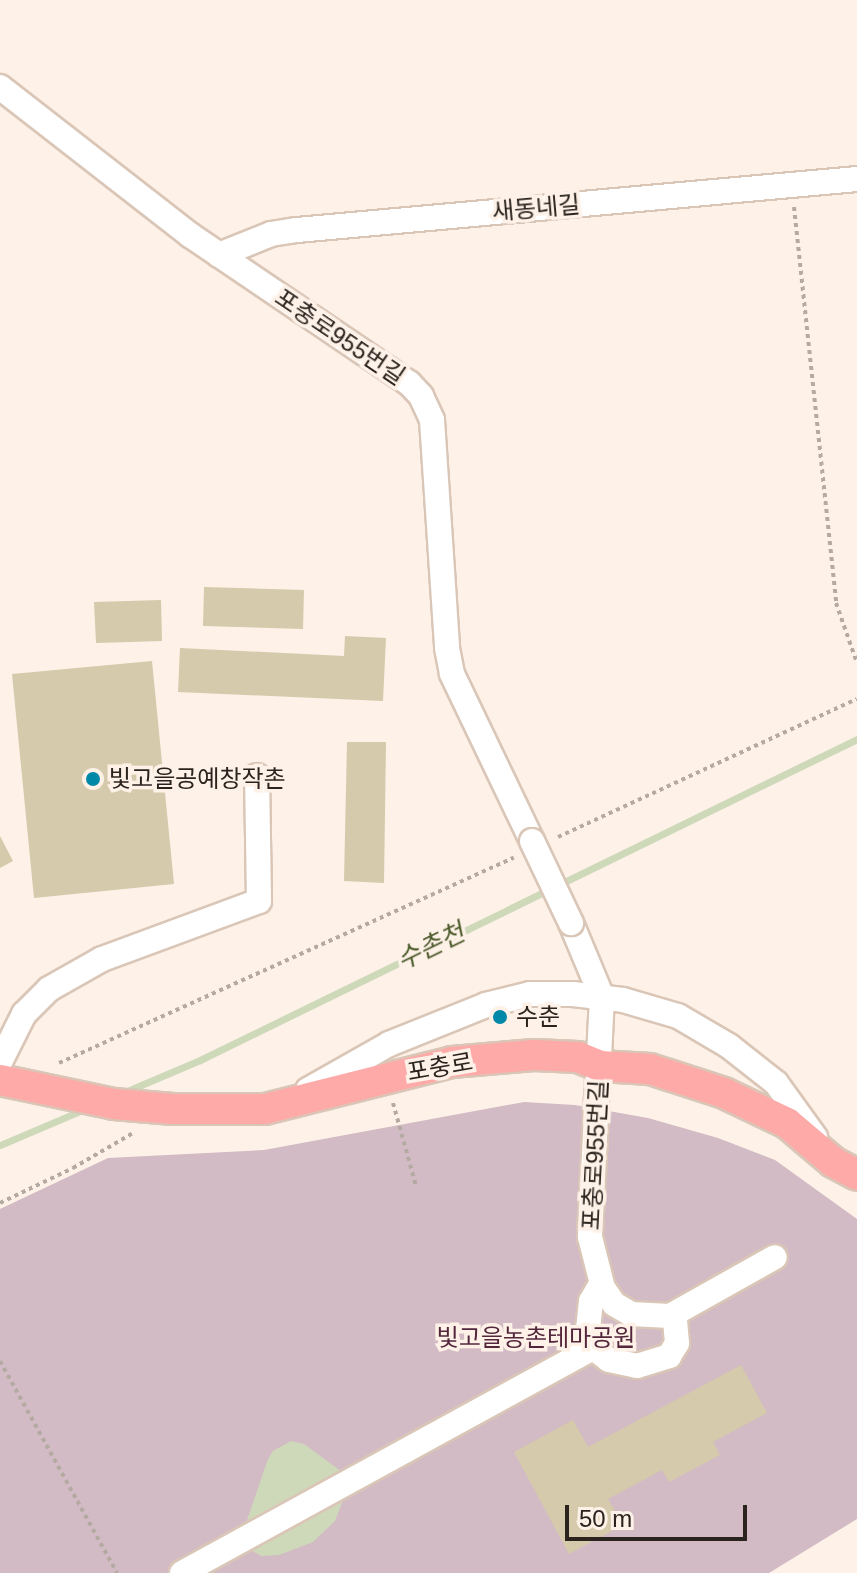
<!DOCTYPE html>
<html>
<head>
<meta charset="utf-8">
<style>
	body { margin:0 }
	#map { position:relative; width:857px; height:1573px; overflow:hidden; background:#fef1e8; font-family:Arial,"Noto Sans KR",sans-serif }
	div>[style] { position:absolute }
	.green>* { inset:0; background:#d2bbc4 }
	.water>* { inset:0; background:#ced9ba }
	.stream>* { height:7px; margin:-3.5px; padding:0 3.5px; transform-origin:3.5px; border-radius:3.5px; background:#ced9ba }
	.building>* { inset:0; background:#d5caab }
	.path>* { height:4px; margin-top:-2px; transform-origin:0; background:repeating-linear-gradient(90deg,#b4aaa2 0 4px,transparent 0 8px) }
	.roads { filter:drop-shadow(2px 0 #dac6b7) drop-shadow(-2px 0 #dac6b7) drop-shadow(0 2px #dac6b7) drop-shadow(0 -2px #dac6b7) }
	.minor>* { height:24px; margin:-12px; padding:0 12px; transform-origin:12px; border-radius:12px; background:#fff }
	.major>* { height:30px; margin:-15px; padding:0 15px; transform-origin:15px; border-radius:15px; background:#fdaaa8 }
	.bridges { filter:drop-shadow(2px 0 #dac6b7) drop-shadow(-2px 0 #dac6b7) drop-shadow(0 2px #dac6b7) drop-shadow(0 -2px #dac6b7) }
	.minor-bridge>* { height:24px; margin:-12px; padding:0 12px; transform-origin:12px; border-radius:12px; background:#fff }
	.dots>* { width:22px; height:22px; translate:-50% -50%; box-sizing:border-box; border:4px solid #fef1e8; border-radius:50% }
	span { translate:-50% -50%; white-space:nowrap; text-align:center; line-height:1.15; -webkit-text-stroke:7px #fef1e8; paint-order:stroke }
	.street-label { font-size:24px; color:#2b241e }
	.poi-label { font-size:24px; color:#2b241e }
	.left { translate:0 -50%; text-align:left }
	.park-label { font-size:24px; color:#53263c }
	.water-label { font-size:26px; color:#4c5b2b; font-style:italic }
	.scale { position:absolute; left:565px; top:1505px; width:182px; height:36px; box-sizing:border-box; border:4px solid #2b241e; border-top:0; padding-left:10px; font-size:24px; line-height:28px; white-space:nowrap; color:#2b241e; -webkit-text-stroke:6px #fef1e8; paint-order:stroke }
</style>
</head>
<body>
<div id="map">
	<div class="green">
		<div style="clip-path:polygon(524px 1102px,575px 1105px,648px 1118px,718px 1138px,775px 1160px,857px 1219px,857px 1519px,769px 1573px,0 1573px,0 1209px,108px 1158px,264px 1150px)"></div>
	</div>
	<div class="water">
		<div style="clip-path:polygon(291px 1441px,304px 1444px,342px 1472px,344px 1497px,335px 1521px,313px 1542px,279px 1555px,261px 1556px,251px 1550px,245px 1526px,268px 1459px,273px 1451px)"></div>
	</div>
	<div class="stream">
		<div style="left:120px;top:1094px;width:87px;rotate:-23deg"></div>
		<div style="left:200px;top:1060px;width:731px;rotate:-26.04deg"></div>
		<div style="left:0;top:1145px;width:95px;rotate:-23deg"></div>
	</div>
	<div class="building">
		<div style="clip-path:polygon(204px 587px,304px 590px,303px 629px,203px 626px)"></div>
		<div style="clip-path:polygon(161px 600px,162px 641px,96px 643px,94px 602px)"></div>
		<div style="clip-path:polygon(345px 636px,386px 638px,383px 701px,178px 692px,180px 648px,344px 656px)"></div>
		<div style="clip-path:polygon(152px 661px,174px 884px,34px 898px,12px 674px)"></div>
		<div style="clip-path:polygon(347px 742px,386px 742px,384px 883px,344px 881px)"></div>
		<div style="clip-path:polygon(0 836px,13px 861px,0 868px)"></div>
		<div style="clip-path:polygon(741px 1365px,767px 1413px,713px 1442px,720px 1455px,669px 1482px,662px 1470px,608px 1499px,623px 1525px,569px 1554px,514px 1452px,573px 1420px,588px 1447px)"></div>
	</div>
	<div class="path">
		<div style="left:794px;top:207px;width:398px;rotate:83.9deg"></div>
		<div style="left:836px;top:603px;width:64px;rotate:70.7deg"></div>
		<div style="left:558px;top:837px;width:329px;rotate:-24.8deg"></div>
		<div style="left:59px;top:1063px;width:499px;rotate:-24.3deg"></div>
		<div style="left:393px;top:1103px;width:86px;rotate:74.5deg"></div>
		<div style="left:0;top:1203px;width:81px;rotate:-25.6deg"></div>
		<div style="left:73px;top:1168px;width:69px;rotate:-30.3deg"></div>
		<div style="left:0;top:1361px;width:242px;rotate:61.1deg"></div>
	</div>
	<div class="roads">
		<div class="minor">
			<div style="left:0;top:87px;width:241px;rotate:37.9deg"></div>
			<div style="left:190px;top:235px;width:264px;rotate:34.1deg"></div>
			<div style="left:409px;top:383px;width:18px;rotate:47deg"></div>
			<div style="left:421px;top:396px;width:26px;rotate:65deg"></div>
			<div style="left:432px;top:420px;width:228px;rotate:86.2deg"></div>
			<div style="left:447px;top:648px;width:26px;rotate:79deg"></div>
			<div style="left:452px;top:674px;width:185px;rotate:64.4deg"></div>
			<div style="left:219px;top:255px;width:56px;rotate:-22deg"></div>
			<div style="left:271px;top:234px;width:26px;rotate:-9deg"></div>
			<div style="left:297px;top:230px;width:562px;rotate:-5.2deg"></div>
			<div style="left:571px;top:923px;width:80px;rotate:67.3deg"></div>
			<div style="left:602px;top:997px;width:240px;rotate:92.9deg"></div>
			<div style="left:590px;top:1237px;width:53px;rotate:75.7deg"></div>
			<div style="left:603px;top:1288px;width:19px;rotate:55deg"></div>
			<div style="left:614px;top:1304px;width:20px;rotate:30deg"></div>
			<div style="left:631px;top:1314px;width:39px;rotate:3deg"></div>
			<div style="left:670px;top:1316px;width:120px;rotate:-29.3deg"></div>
			<div style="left:0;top:1062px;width:54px;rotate:-63.4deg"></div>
			<div style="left:24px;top:1014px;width:35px;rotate:-45deg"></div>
			<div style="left:49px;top:989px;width:61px;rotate:-29.5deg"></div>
			<div style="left:102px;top:959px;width:167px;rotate:-20.3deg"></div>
			<div style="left:259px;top:901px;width:125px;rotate:-90.9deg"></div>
			<div style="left:308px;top:1090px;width:93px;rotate:-29.6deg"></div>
			<div style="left:389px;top:1044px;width:105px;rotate:-21.9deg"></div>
			<div style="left:486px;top:1005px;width:45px;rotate:-14deg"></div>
			<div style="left:530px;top:994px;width:43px"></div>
			<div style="left:573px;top:994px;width:50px;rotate:6.8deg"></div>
			<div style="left:623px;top:1000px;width:57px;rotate:16.2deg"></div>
			<div style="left:678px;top:1016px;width:59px;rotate:30.5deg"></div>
			<div style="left:729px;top:1046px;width:60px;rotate:38.2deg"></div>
			<div style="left:776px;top:1083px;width:67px;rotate:54.2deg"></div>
			<div style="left:601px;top:1284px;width:20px;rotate:120deg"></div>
			<div style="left:591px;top:1301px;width:27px;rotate:96deg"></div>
			<div style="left:588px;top:1328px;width:21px;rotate:76deg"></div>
			<div style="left:593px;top:1348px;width:20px;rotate:37deg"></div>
			<div style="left:609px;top:1360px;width:29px;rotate:12deg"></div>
			<div style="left:637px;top:1366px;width:34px;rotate:-17deg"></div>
			<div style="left:669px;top:1356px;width:15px;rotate:-58deg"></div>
			<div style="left:677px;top:1343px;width:21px;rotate:-95deg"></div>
			<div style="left:675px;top:1322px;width:8px;rotate:-130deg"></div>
			<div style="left:182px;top:1573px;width:469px;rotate:-28.7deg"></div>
		</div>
		<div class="major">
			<div style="left:0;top:1080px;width:116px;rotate:11.9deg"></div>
			<div style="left:114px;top:1104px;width:59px;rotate:4.8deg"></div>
			<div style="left:173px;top:1109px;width:92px"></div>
			<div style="left:265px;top:1109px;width:193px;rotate:-14.1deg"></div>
			<div style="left:452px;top:1062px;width:82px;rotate:-4.9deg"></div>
			<div style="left:534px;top:1055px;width:44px;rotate:2.6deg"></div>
			<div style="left:578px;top:1057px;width:24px;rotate:22deg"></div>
			<div style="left:600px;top:1066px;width:50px;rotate:3.4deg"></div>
			<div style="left:650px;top:1069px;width:78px;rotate:18deg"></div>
			<div style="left:724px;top:1093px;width:70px;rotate:25.5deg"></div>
			<div style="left:787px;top:1123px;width:60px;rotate:40.3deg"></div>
			<div style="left:833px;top:1162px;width:27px;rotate:28deg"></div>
		</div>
	</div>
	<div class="bridges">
		<div class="minor-bridge">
			<div style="left:532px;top:841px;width:91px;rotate:64.6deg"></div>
		</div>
	</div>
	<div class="dots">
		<div style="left:93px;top:779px;background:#0088a9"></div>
		<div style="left:500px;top:1017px;background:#0088a9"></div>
	</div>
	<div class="street-label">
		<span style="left:536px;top:208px;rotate:-5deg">새동네길</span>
		<span style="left:340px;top:337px;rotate:34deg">포충로955번길</span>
		<span style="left:440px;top:1067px;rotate:-10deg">포충로</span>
		<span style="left:595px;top:1155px;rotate:-87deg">포충로955번길</span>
	</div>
	<div class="poi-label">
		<span class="left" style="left:109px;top:779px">빛고을공예창작촌</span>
		<span class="left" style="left:516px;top:1017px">수춘</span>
	</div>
	<div class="park-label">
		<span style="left:536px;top:1338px">빛고을농촌테마공원</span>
	</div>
	<div class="water-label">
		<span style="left:431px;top:947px;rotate:-26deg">수촌천</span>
	</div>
	<div class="scale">50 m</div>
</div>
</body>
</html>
